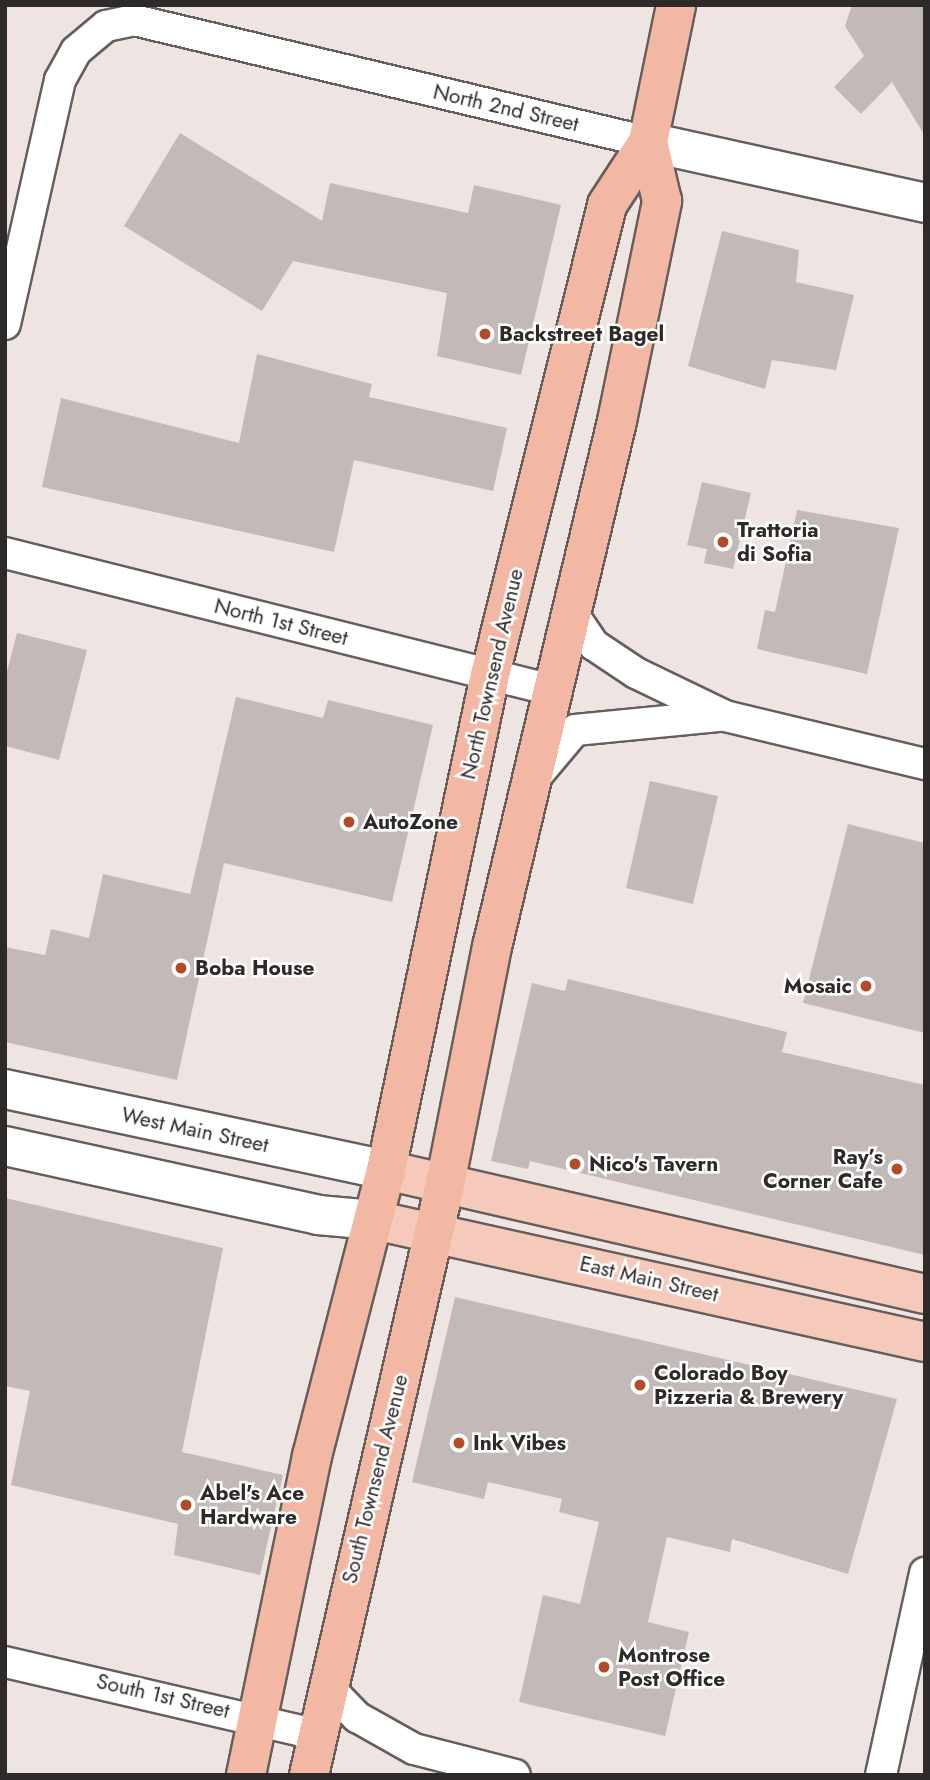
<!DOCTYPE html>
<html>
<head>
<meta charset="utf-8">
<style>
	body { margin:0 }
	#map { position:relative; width:930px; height:1780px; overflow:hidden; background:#eee5e2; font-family:Jost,sans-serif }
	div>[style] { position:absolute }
	.building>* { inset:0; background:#c3bab7 }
	.roads { filter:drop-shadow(2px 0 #665e5c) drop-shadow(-2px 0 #665e5c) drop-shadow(0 2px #665e5c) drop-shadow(0 -2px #665e5c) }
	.minor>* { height:30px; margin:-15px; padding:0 15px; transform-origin:15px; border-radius:15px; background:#fff }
	.tertiary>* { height:38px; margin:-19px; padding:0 19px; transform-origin:19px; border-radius:19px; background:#fff }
	.secondary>* { height:38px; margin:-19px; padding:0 19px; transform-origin:19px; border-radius:19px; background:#fff }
	.primary>* { height:38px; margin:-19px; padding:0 19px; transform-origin:19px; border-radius:19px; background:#f5cabb }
	.trunk>* { height:38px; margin:-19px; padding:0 19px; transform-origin:19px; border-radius:19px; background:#f2b8a4 }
	.dots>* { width:19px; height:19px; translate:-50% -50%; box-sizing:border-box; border:4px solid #fff; border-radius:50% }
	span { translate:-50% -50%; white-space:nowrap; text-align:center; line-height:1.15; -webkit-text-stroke:5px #fff; paint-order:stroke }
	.street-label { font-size:21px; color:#2e2a29 }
	.poi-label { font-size:21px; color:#2e2a29; font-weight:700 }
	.left { translate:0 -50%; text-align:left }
	.right { translate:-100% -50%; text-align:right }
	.frame { position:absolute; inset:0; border:7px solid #2e2a29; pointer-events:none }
</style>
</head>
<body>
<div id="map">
	<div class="building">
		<div style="clip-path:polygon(852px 5px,925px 5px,925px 136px,892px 82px,861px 114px,834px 87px,864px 56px,845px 26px)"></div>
		<div style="clip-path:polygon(180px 133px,322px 221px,330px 183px,468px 213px,474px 185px,561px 205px,521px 375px,437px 356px,447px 293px,293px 261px,262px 311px,124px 226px)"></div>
		<div style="clip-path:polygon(722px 231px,799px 250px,796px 282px,854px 295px,836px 370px,772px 360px,765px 389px,688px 366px)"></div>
		<div style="clip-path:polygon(257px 354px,372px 384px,369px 397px,507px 428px,493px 491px,354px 460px,334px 552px,42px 487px,61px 398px,239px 443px)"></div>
		<div style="clip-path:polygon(702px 482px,751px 493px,733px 569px,704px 563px,707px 549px,687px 545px)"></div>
		<div style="clip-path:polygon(797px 510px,899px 528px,867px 674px,757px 649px,765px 610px,775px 612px)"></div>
		<div style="clip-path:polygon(17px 633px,87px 650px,59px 760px,5px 746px,5px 679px)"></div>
		<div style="clip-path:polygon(236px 697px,323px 718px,328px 700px,433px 725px,392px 902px,224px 863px,177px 1080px,5px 1042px,5px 947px,45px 955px,51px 929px,89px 938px,103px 874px,190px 894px)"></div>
		<div style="clip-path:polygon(650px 781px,718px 796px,693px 904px,626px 888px)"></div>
		<div style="clip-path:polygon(848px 824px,925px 843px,925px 1033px,803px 1003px)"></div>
		<div style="clip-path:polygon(568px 979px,787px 1032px,782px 1052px,925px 1085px,925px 1255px,530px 1161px,528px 1169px,491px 1161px,532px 983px,565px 991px)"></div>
		<div style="clip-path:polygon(5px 1198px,223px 1248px,182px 1452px,283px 1475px,260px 1575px,174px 1555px,178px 1524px,11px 1485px,30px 1391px,5px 1386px)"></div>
		<div style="clip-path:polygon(455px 1297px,897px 1399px,848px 1574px,732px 1539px,730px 1552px,667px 1537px,648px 1622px,689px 1632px,665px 1736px,519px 1702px,543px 1595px,580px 1604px,599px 1522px,559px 1512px,562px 1499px,488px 1482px,484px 1499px,412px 1482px)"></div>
	</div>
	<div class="roads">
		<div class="minor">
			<div style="left:5px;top:324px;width:250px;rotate:-77.3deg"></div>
			<div style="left:60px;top:80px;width:33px;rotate:-61deg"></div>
			<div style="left:76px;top:51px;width:39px;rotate:-40deg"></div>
			<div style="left:106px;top:26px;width:29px;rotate:-12deg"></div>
			<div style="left:134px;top:20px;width:528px;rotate:13.35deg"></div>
			<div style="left:5px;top:553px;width:568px;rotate:14.06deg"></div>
			<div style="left:570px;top:610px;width:42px;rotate:55.6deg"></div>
			<div style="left:594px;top:645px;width:50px;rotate:33.7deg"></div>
			<div style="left:636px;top:673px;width:99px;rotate:25.8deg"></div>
			<div style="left:725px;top:716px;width:206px;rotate:13.5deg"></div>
			<div style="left:538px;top:774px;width:57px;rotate:-49.9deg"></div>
			<div style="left:575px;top:730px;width:144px;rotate:-5.6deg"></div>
			<div style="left:5px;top:1662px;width:321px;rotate:13.1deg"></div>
			<div style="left:328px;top:1687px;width:42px;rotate:46deg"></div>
			<div style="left:357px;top:1717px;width:65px;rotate:29.3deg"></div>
			<div style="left:414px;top:1749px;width:104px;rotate:14.4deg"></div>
			<div style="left:881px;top:1775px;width:207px;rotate:-77.7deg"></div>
		</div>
		<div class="tertiary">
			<div style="left:648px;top:142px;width:284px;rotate:12.4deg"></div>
		</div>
		<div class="secondary">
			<div style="left:5px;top:1089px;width:390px;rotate:12deg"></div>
			<div style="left:5px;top:1146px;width:321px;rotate:12.4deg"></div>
			<div style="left:318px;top:1215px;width:56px;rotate:5.1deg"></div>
		</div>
		<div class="primary">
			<div style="left:386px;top:1170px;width:553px;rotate:12.96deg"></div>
			<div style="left:374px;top:1220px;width:564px;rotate:12.48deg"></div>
		</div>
		<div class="trunk">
			<div style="left:246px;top:1775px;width:326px;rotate:-78.3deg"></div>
			<div style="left:312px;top:1456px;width:295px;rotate:-75.5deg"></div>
			<div style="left:386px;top:1170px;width:506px;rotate:-78.13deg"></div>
			<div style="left:490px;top:675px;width:484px;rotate:-76deg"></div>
			<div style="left:607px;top:205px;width:75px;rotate:-56.9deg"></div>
			<div style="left:648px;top:142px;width:140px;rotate:-78.4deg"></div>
			<div style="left:309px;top:1775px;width:606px;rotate:-77.04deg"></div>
			<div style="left:445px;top:1184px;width:242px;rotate:-78.8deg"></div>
			<div style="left:492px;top:947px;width:541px;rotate:-76.63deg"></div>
			<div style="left:617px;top:421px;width:225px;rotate:-78.4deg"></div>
			<div style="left:662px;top:201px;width:61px;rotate:-103.3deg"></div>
		</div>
	</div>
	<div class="dots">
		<div style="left:485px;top:334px;background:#b34b28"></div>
		<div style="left:723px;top:542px;background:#b34b28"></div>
		<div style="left:349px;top:822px;background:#b34b28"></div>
		<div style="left:181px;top:968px;background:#b34b28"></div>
		<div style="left:866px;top:986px;background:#b34b28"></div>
		<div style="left:575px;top:1164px;background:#b34b28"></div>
		<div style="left:897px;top:1169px;background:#b34b28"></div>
		<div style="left:640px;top:1385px;background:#b34b28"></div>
		<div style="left:459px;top:1443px;background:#b34b28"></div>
		<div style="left:186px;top:1505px;background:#b34b28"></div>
		<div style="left:604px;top:1667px;background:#b34b28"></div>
	</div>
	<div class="street-label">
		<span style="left:506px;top:108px;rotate:13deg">North 2nd Street</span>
		<span style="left:281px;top:622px;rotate:14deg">North 1st Street</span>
		<span style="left:492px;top:674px;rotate:-77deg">North Townsend Avenue</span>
		<span style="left:195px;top:1130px;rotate:12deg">West Main Street</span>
		<span style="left:649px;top:1279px;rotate:13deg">East Main Street</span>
		<span style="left:375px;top:1479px;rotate:-76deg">South Townsend Avenue</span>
		<span style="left:163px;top:1696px;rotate:13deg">South 1st Street</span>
	</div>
	<div class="poi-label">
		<span class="left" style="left:499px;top:334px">Backstreet Bagel</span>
		<span class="left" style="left:737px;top:542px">Trattoria<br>di Sofia</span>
		<span class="left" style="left:363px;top:822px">AutoZone</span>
		<span class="left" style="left:195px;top:968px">Boba House</span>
		<span class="right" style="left:852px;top:986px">Mosaic</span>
		<span class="right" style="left:883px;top:1169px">Ray’s<br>Corner Cafe</span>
		<span class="left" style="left:589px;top:1164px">Nico's Tavern</span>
		<span class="left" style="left:654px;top:1385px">Colorado Boy<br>Pizzeria &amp; Brewery</span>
		<span class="left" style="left:473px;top:1443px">Ink Vibes</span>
		<span class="left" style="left:200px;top:1505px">Abel's Ace<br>Hardware</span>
		<span class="left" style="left:618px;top:1667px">Montrose<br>Post Office</span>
	</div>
	<div class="frame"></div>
</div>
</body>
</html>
